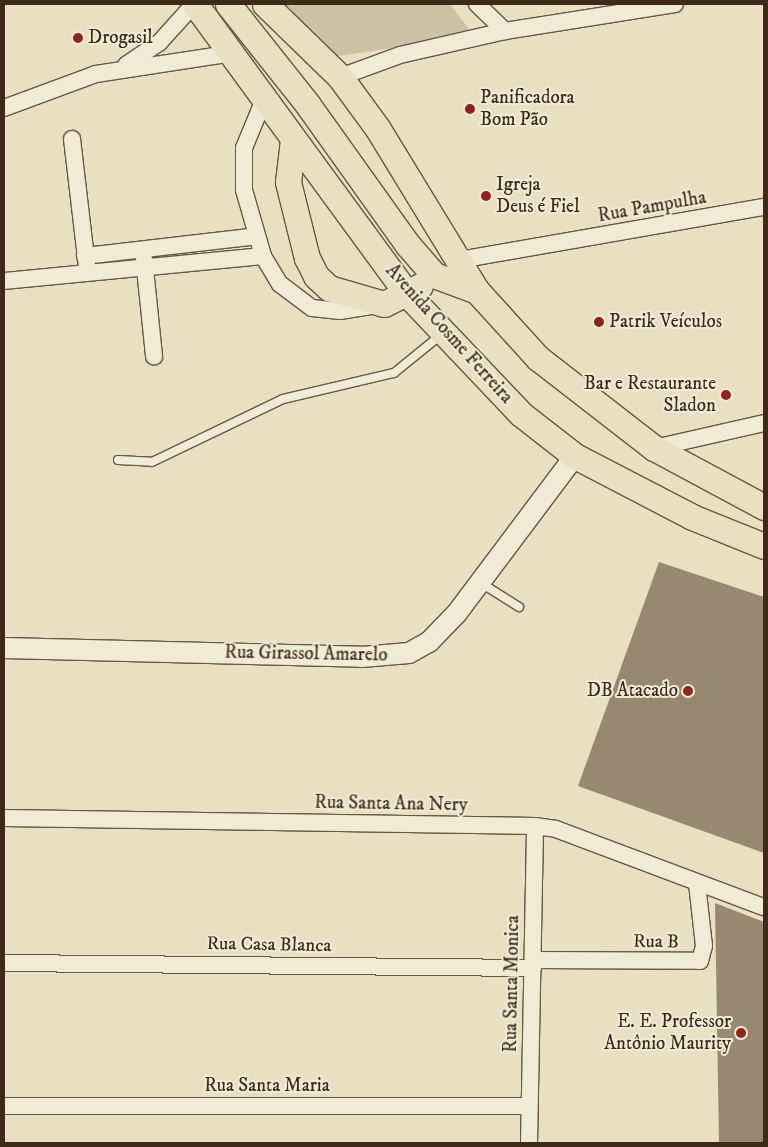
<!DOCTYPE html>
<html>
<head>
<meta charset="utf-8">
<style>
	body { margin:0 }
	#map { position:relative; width:768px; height:1147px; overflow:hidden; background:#e8e0c1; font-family:"IM FELL DW Pica",serif }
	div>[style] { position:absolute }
	.green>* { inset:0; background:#cbc1a5 }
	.building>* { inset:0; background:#978871 }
	.roads { filter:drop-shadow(1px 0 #695744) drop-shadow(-1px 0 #695744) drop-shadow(0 1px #695744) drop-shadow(0 -1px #695744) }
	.service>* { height:8px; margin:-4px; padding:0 4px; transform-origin:4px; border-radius:4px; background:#f0ebd7 }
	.minor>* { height:16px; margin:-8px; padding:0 8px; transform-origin:8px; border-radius:8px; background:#f0ebd7 }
	.tertiary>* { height:20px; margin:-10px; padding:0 10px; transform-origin:10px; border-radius:10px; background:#f0ebd7 }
	.primary>* { height:25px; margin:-12.5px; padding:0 12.5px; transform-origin:12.5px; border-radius:12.5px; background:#e8e0c1 }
	.dots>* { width:14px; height:14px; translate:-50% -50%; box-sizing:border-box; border:2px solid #f0ebd7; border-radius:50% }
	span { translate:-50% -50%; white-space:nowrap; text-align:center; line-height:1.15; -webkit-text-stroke:4px #f0ebd7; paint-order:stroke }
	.poi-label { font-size:19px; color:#3f291b }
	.left { translate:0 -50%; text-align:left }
	.right { translate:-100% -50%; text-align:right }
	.street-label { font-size:19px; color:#3f291b }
	.frame { position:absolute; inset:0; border:5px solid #3f291b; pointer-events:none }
</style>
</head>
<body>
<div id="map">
	<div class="green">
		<div style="clip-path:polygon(286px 4px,450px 4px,474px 36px,332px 57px)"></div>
	</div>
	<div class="building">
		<div style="clip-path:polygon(659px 562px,764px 597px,764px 853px,578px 786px)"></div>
		<div style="clip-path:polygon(715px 903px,764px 922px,764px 1143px,719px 1143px)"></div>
	</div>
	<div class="roads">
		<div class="service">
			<div style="left:118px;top:460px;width:34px;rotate:3deg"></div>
			<div style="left:152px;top:462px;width:145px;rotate:-25.7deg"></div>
			<div style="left:283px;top:399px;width:114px;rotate:-13.2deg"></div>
			<div style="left:394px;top:373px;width:62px;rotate:-39.1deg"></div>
			<div style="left:481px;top:583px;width:45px;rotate:32.3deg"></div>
		</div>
		<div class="minor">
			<div style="left:477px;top:4px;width:39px;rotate:44deg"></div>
			<div style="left:126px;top:65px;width:40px;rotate:-34deg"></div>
			<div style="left:159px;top:43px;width:52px;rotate:-48.1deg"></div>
			<div style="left:340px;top:77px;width:64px;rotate:-20.1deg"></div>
			<div style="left:400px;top:55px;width:108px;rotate:-12.9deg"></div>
			<div style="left:505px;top:31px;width:172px;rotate:-9deg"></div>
			<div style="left:265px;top:97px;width:55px;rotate:112.4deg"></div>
			<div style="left:244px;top:148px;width:42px;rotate:90deg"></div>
			<div style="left:244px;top:190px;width:69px;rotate:73.9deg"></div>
			<div style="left:263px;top:256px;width:33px;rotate:59deg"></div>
			<div style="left:280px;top:284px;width:40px;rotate:37deg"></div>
			<div style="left:312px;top:308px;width:28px;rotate:6deg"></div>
			<div style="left:340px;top:311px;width:36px;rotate:-9deg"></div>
			<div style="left:4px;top:108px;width:98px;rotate:-20.3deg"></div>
			<div style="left:96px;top:74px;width:140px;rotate:-8.7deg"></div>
			<div style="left:72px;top:139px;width:129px;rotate:83.3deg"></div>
			<div style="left:85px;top:256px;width:173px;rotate:-6.6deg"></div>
			<div style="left:144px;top:259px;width:98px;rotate:84.1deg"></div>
			<div style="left:459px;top:260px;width:310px;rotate:-9.9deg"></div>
			<div style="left:4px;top:281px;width:260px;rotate:-5.5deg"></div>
			<div style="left:654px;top:448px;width:113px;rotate:-12.8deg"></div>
			<div style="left:4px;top:818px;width:531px;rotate:0.86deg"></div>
			<div style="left:535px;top:826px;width:21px;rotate:8deg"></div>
			<div style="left:556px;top:829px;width:222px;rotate:20.6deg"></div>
			<div style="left:533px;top:960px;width:167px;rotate:0.3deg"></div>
			<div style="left:700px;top:961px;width:16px;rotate:-75deg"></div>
			<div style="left:704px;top:946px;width:62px;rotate:-96.4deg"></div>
			<div style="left:4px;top:963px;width:529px;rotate:0.54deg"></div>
			<div style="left:4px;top:1106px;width:525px"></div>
			<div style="left:529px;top:1143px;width:317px;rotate:-88.9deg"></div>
		</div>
		<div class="tertiary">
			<div style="left:4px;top:648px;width:358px;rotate:1.4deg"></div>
			<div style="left:362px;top:657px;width:47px;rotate:-4.9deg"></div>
			<div style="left:409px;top:653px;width:23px;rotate:-29deg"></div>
			<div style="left:429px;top:642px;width:40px;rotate:-46deg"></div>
			<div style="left:457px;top:613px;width:196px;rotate:-53.1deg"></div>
		</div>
		<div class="primary">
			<div style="left:195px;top:4px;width:361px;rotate:53.8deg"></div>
			<div style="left:408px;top:295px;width:164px;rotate:46.5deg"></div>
			<div style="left:521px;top:414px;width:68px;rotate:37.9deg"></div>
			<div style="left:575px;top:456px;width:132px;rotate:27.5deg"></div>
			<div style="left:692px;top:517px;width:78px;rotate:21.9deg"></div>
			<div style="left:228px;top:4px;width:129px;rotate:51.6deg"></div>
			<div style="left:308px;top:105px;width:172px;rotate:54.5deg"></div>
			<div style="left:408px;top:245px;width:40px;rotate:49deg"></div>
			<div style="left:434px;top:275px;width:46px;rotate:20.4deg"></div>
			<div style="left:265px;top:4px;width:105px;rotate:44.2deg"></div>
			<div style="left:340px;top:77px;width:64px;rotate:53.8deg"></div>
			<div style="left:378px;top:129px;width:190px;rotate:58.6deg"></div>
			<div style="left:477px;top:291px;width:91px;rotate:47.7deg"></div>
			<div style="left:538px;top:358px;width:147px;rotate:37.8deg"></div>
			<div style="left:654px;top:448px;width:125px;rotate:28.2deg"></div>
			<div style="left:293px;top:140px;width:42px;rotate:96.8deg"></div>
			<div style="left:288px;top:182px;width:78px;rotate:76deg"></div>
			<div style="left:307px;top:258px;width:20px;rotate:63deg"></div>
			<div style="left:316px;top:276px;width:18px;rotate:43deg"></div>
			<div style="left:329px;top:288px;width:57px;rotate:16.2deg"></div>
			<div style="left:384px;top:304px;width:40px;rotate:-26.6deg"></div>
		</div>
	</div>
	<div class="dots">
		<div style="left:78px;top:38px;background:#8f2418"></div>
		<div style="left:470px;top:109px;background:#8f2418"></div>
		<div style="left:486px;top:196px;background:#8f2418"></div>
		<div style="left:599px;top:322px;background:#8f2418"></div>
		<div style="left:726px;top:395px;background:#8f2418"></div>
		<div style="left:688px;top:691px;background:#8f2418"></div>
		<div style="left:741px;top:1033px;background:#8f2418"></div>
	</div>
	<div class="poi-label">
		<span class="left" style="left:88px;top:38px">Drogasil</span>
		<span class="left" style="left:480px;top:109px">Panificadora<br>Bom Pão</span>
		<span class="left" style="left:496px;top:196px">Igreja<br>Deus é Fiel</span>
		<span class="left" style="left:609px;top:322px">Patrik Veículos</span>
		<span class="right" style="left:716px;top:395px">Bar e Restaurante<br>Sladon</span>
		<span class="right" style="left:678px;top:691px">DB Atacado</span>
		<span class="right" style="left:731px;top:1033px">E. E. Professor<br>Antônio Maurity</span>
	</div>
	<div class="street-label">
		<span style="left:652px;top:207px;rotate:-10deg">Rua Pampulha</span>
		<span style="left:449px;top:334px;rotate:48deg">Avenida Cosme Ferreira</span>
		<span style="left:306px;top:654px;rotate:1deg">Rua Girassol Amarelo</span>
		<span style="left:391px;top:804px;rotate:1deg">Rua Santa Ana Nery</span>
		<span style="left:656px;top:942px;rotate:1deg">Rua B</span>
		<span style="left:269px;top:945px;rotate:1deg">Rua Casa Blanca</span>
		<span style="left:512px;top:984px;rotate:-89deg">Rua Santa Monica</span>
		<span style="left:267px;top:1086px">Rua Santa Maria</span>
	</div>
	<div class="frame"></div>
</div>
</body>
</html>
